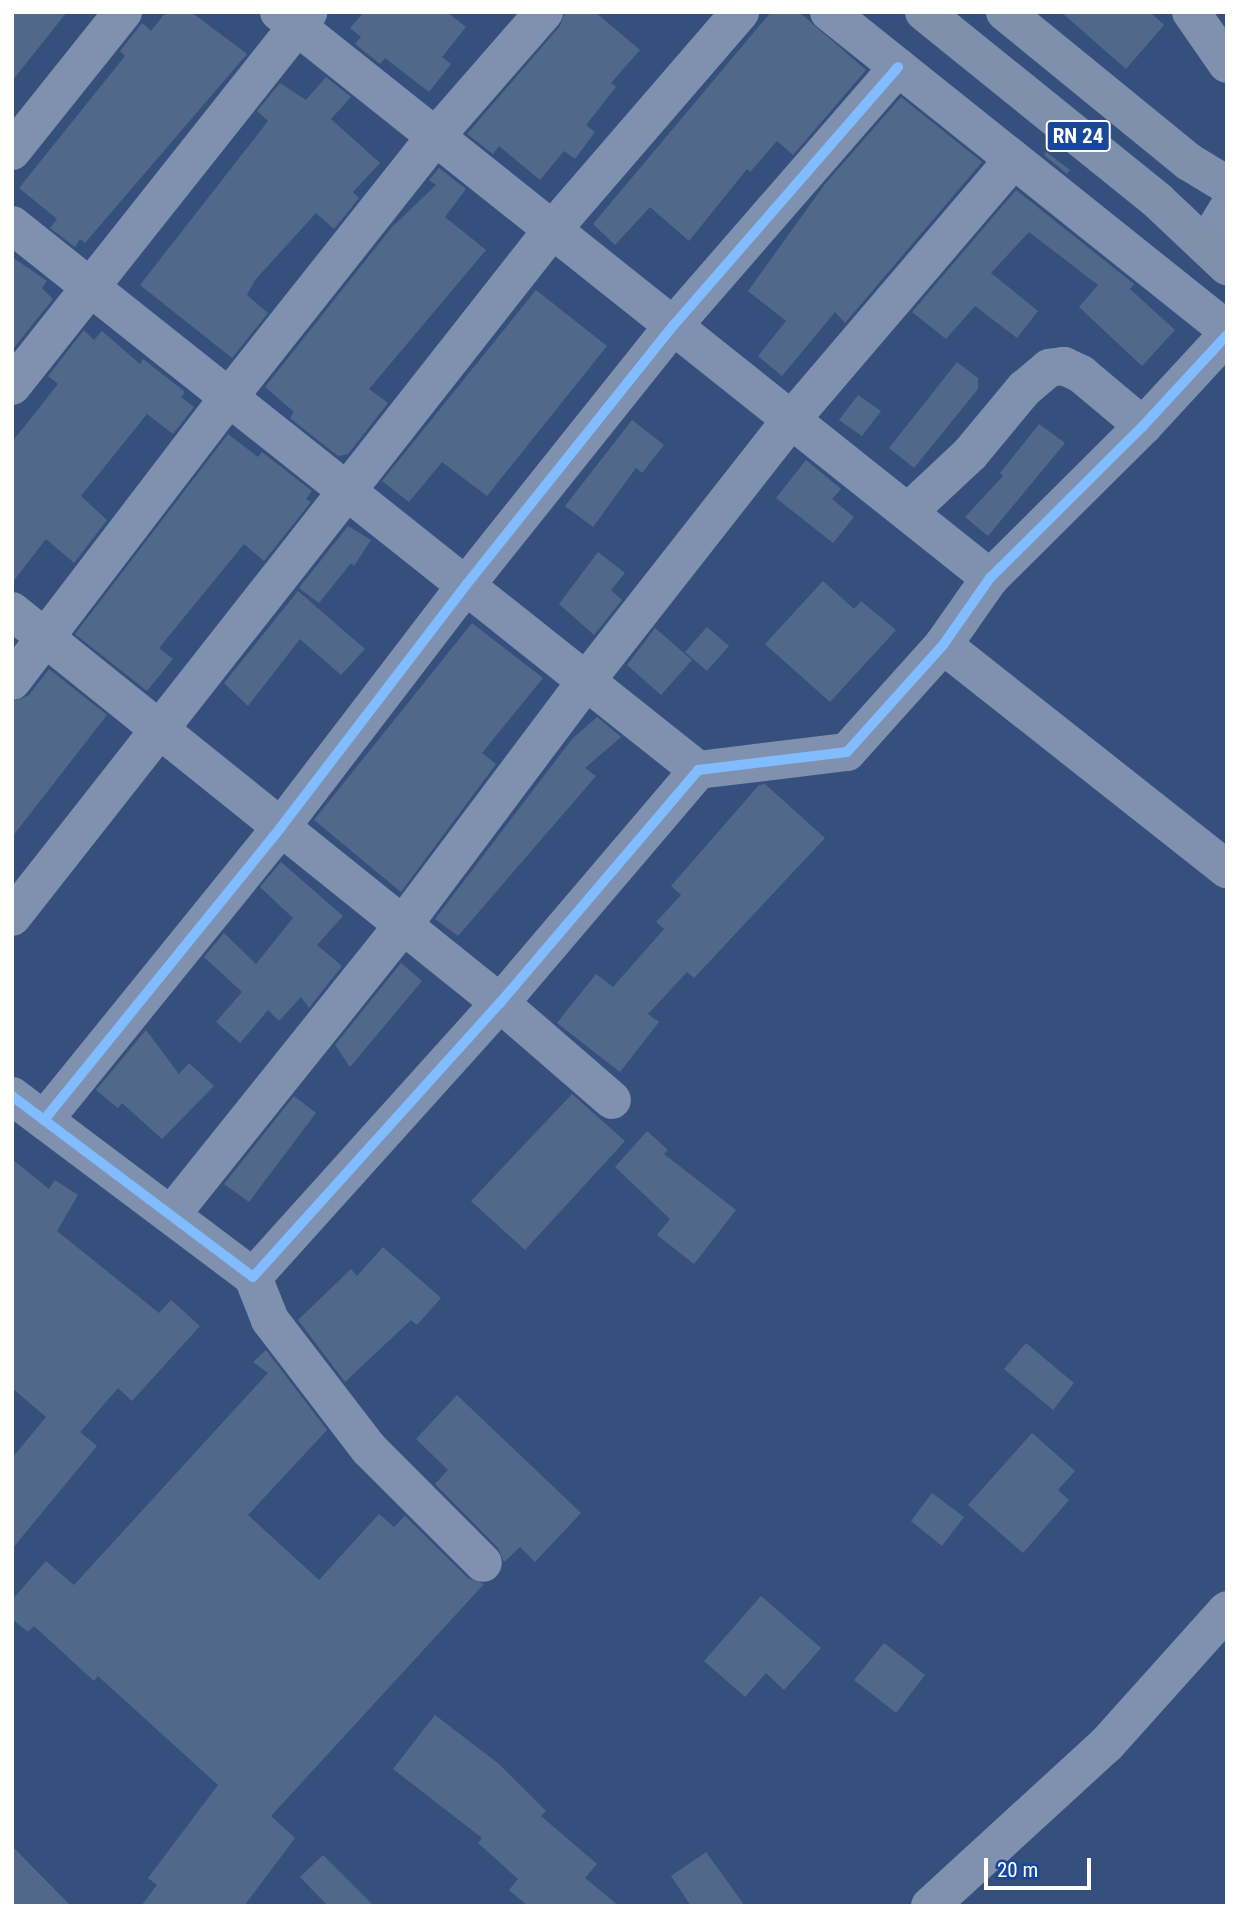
<!DOCTYPE html>
<html>
<head>
<meta charset="utf-8">
<style>
	body { margin:0 }
	#map { position:relative; width:1239px; height:1918px; overflow:hidden; background:#35507c; font-family:"Roboto Condensed",sans-serif }
	div>[style] { position:absolute }
	.building>* { inset:0; background:#52688b }
	.minor>* { height:38px; margin:-19px; padding:0 19px; transform-origin:19px; border-radius:19px; background:#7f91ae }
	.trunk>* { height:38px; margin:-19px; padding:0 19px; transform-origin:19px; border-radius:19px; background:#7e90ac }
	.cycleway>* { height:10px; margin:-5px; padding:0 5px; transform-origin:5px; border-radius:5px; background:#80bcff }
	span { translate:-50% -50%; white-space:nowrap; text-align:center; line-height:1.15; -webkit-text-stroke:6px #184899; paint-order:stroke }
	.shield-label span { padding:2px 5px; background:#184899; border:2px solid; border-radius:5px; -webkit-text-stroke-width:0 }
	.shield-label { font-size:21px; color:#fff; font-weight:700 }
	.frame { position:absolute; inset:0; border:14px solid #fff; pointer-events:none }
	.scale { position:absolute; left:984px; top:1858px; width:107px; height:32px; box-sizing:border-box; border:4px solid #fff; border-top:0; padding-left:9px; font-size:21px; line-height:24px; white-space:nowrap; color:#fff; -webkit-text-stroke:5px #184899; paint-order:stroke }
</style>
</head>
<body>
<div id="map">
	<div class="building">
		<div style="clip-path:polygon(12px 12px,67px 12px,12px 81px)"></div>
		<div style="clip-path:polygon(166px 12px,191px 12px,247px 54px,85px 243px,80px 239px,75px 247px,50px 228px,57px 219px,19px 188px,125px 56px,120px 51px,142px 23px,151px 31px)"></div>
		<div style="clip-path:polygon(364px 12px,447px 12px,466px 27px,442px 57px,451px 64px,429px 92px,385px 58px,380px 64px,355px 44px,361px 37px,350px 28px)"></div>
		<div style="clip-path:polygon(565px 12px,595px 12px,640px 50px,611px 83px,616px 87px,586px 125px,595px 132px,575px 159px,564px 151px,540px 180px,499px 146px,493px 154px,467px 134px,560px 26px)"></div>
		<div style="clip-path:polygon(771px 12px,799px 12px,866px 70px,793px 155px,777px 141px,750px 172px,747px 169px,689px 241px,650px 207px,615px 245px,593px 224px)"></div>
		<div style="clip-path:polygon(1061px 12px,1150px 12px,1164px 25px,1126px 69px)"></div>
		<div style="clip-path:polygon(326px 77px,351px 97px,331px 119px,380px 163px,353px 192px,359px 198px,334px 229px,316px 213px,255px 280px,247px 295px,268px 313px,232px 358px,140px 285px,268px 121px,257px 111px,280px 83px,306px 100px)"></div>
		<div style="clip-path:polygon(901px 97px,982px 162px,845px 323px,835px 312px,782px 376px,758px 356px,786px 321px,748px 291px,825px 184px)"></div>
		<div style="clip-path:polygon(1046px 152px,1070px 170px,1067px 174px,1044px 155px)"></div>
		<div style="clip-path:polygon(439px 168px,466px 189px,445px 217px,486px 250px,369px 389px,388px 403px,348px 454px,338px 456px,290px 418px,294px 412px,265px 387px,392px 227px,436px 185px,429px 180px)"></div>
		<div style="clip-path:polygon(1016px 190px,1134px 284px,1130px 289px,1175px 330px,1142px 366px,1079px 307px,1098px 285px,1029px 232px,991px 273px,1038px 311px,1017px 338px,975px 306px,946px 339px,912px 312px)"></div>
		<div style="clip-path:polygon(12px 257px,47px 281px,42px 288px,53px 299px,13px 349px)"></div>
		<div style="clip-path:polygon(536px 290px,607px 346px,487px 496px,442px 462px,409px 502px,382px 481px)"></div>
		<div style="clip-path:polygon(84px 330px,94px 340px,102px 331px,140px 364px,143px 359px,185px 392px,181px 397px,194px 407px,173px 434px,147px 414px,81px 496px,107px 520px,74px 563px,46px 539px,12px 583px,12px 442px,58px 384px,48px 376px)"></div>
		<div style="clip-path:polygon(957px 362px,978px 378px,978px 389px,914px 468px,889px 448px)"></div>
		<div style="clip-path:polygon(858px 395px,881px 411px,862px 436px,839px 420px)"></div>
		<div style="clip-path:polygon(632px 420px,664px 445px,642px 473px,636px 468px,593px 527px,565px 506px)"></div>
		<div style="clip-path:polygon(1039px 424px,1065px 443px,988px 536px,965px 517px,1003px 476px,1000px 473px)"></div>
		<div style="clip-path:polygon(228px 434px,258px 457px,262px 452px,312px 491px,306px 499px,311px 502px,264px 561px,244px 544px,159px 648px,173px 659px,147px 691px,75px 634px)"></div>
		<div style="clip-path:polygon(806px 460px,841px 489px,832px 499px,854px 517px,833px 543px,776px 498px)"></div>
		<div style="clip-path:polygon(348px 526px,371px 540px,354px 566px,351px 563px,319px 603px,299px 588px)"></div>
		<div style="clip-path:polygon(598px 552px,625px 573px,611px 590px,622px 600px,594px 635px,559px 604px)"></div>
		<div style="clip-path:polygon(823px 581px,854px 609px,861px 601px,896px 630px,830px 702px,765px 644px)"></div>
		<div style="clip-path:polygon(298px 591px,365px 649px,341px 675px,300px 639px,248px 706px,224px 683px)"></div>
		<div style="clip-path:polygon(472px 623px,543px 678px,482px 753px,496px 764px,401px 892px,314px 820px)"></div>
		<div style="clip-path:polygon(707px 627px,729px 646px,707px 671px,685px 652px)"></div>
		<div style="clip-path:polygon(655px 628px,692px 660px,661px 695px,627px 665px)"></div>
		<div style="clip-path:polygon(49px 669px,107px 715px,12px 837px,12px 702px,29px 695px)"></div>
		<div style="clip-path:polygon(597px 717px,621px 737px,585px 768px,596px 776px,458px 936px,435px 919px,572px 739px)"></div>
		<div style="clip-path:polygon(765px 784px,825px 838px,694px 978px,687px 972px,648px 1014px,659px 1022px,620px 1072px,557px 1023px,596px 974px,613px 987px,664px 929px,656px 922px,681px 895px,671px 886px,759px 785px)"></div>
		<div style="clip-path:polygon(281px 862px,343px 916px,317px 945px,342px 966px,309px 1008px,301px 997px,279px 1021px,268px 1010px,240px 1043px,216px 1022px,242px 992px,204px 957px,224px 933px,256px 964px,293px 918px,260px 887px)"></div>
		<div style="clip-path:polygon(401px 963px,422px 981px,350px 1067px,335px 1045px)"></div>
		<div style="clip-path:polygon(146px 1030px,179px 1074px,189px 1063px,214px 1086px,162px 1139px,122px 1103px,118px 1108px,96px 1090px)"></div>
		<div style="clip-path:polygon(572px 1094px,625px 1141px,525px 1250px,471px 1201px)"></div>
		<div style="clip-path:polygon(294px 1096px,316px 1113px,249px 1202px,224px 1184px)"></div>
		<div style="clip-path:polygon(647px 1131px,668px 1150px,664px 1154px,736px 1210px,694px 1264px,657px 1235px,670px 1219px,615px 1167px)"></div>
		<div style="clip-path:polygon(12px 1159px,49px 1189px,55px 1180px,78px 1195px,57px 1231px,159px 1313px,171px 1300px,200px 1326px,132px 1401px,118px 1388px,80px 1432px,97px 1446px,12px 1549px,12px 1458px,46px 1417px,12px 1388px)"></div>
		<div style="clip-path:polygon(383px 1247px,441px 1298px,417px 1325px,411px 1320px,345px 1382px,298px 1320px,351px 1269px,357px 1276px)"></div>
		<div style="clip-path:polygon(1026px 1343px,1074px 1383px,1053px 1410px,1004px 1369px)"></div>
		<div style="clip-path:polygon(266px 1350px,327px 1430px,248px 1515px,319px 1580px,379px 1514px,394px 1527px,405px 1516px,468px 1578px,484px 1584px,271px 1816px,295px 1838px,244px 1906px,141px 1906px,157px 1885px,148px 1878px,218px 1785px,98px 1676px,94px 1681px,34px 1626px,28px 1632px,12px 1619px,12px 1600px,46px 1561px,74px 1585px,268px 1373px,253px 1362px)"></div>
		<div style="clip-path:polygon(457px 1395px,581px 1513px,535px 1562px,520px 1547px,504px 1562px,498px 1548px,435px 1484px,448px 1470px,416px 1439px)"></div>
		<div style="clip-path:polygon(1032px 1433px,1075px 1471px,1058px 1490px,1069px 1500px,1023px 1553px,968px 1505px)"></div>
		<div style="clip-path:polygon(932px 1493px,964px 1517px,942px 1546px,911px 1521px)"></div>
		<div style="clip-path:polygon(761px 1596px,821px 1648px,784px 1690px,766px 1673px,745px 1697px,704px 1661px)"></div>
		<div style="clip-path:polygon(884px 1643px,925px 1675px,896px 1713px,854px 1680px)"></div>
		<div style="clip-path:polygon(435px 1715px,499px 1764px,546px 1811px,541px 1816px,597px 1864px,585px 1878px,619px 1906px,528px 1906px,509px 1890px,518px 1879px,478px 1843px,482px 1838px,393px 1769px)"></div>
		<div style="clip-path:polygon(12px 1846px,71px 1906px,12px 1906px)"></div>
		<div style="clip-path:polygon(706px 1852px,745px 1906px,691px 1906px,671px 1876px)"></div>
		<div style="clip-path:polygon(323px 1855px,374px 1906px,328px 1906px,300px 1877px)"></div>
	</div>
	<div class="minor">
		<div style="left:279px;top:12px;width:909px;rotate:38.52deg"></div>
		<div style="left:829px;top:12px;width:509px;rotate:38.62deg"></div>
		<div style="left:1191px;top:12px;width:63px;rotate:55.3deg"></div>
		<div style="left:12px;top:151px;width:178px;rotate:-51.4deg"></div>
		<div style="left:12px;top:225px;width:876px;rotate:38.47deg"></div>
		<div style="left:1206px;top:245px;width:41px;rotate:-59deg"></div>
		<div style="left:12px;top:386px;width:477px;rotate:-51.6deg"></div>
		<div style="left:908px;top:512px;width:85px;rotate:-43.1deg"></div>
		<div style="left:970px;top:454px;width:85px;rotate:-50.3deg"></div>
		<div style="left:1024px;top:389px;width:33px;rotate:-40deg"></div>
		<div style="left:1049px;top:368px;width:15px;rotate:-8deg"></div>
		<div style="left:1064px;top:366px;width:19px;rotate:25deg"></div>
		<div style="left:1081px;top:374px;width:81px;rotate:40deg"></div>
		<div style="left:12px;top:611px;width:626px;rotate:38.77deg"></div>
		<div style="left:500px;top:1003px;width:148px;rotate:40.9deg"></div>
		<div style="left:943px;top:645px;width:362px;rotate:38.3deg"></div>
		<div style="left:12px;top:681px;width:357px;rotate:-52.6deg"></div>
		<div style="left:229px;top:397px;width:332px;rotate:-51.6deg"></div>
		<div style="left:435px;top:137px;width:166px;rotate:-48.9deg"></div>
		<div style="left:12px;top:917px;width:874px;rotate:-51.83deg"></div>
		<div style="left:552px;top:230px;width:288px;rotate:-49.2deg"></div>
		<div style="left:12px;top:1096px;width:301px;rotate:36.9deg"></div>
		<div style="left:253px;top:1277px;width:369px;rotate:-48deg"></div>
		<div style="left:500px;top:1003px;width:306px;rotate:-49.6deg"></div>
		<div style="left:698px;top:770px;width:150px;rotate:-6.9deg"></div>
		<div style="left:847px;top:752px;width:144px;rotate:-48.1deg"></div>
		<div style="left:943px;top:645px;width:82px;rotate:-55deg"></div>
		<div style="left:990px;top:578px;width:216px;rotate:-44.8deg"></div>
		<div style="left:1143px;top:426px;width:124px;rotate:-47.3deg"></div>
		<div style="left:44px;top:1120px;width:377px;rotate:-51deg"></div>
		<div style="left:281px;top:827px;width:305px;rotate:-52.6deg"></div>
		<div style="left:466px;top:585px;width:332px;rotate:-51.4deg"></div>
		<div style="left:673px;top:326px;width:343px;rotate:-49deg"></div>
		<div style="left:171px;top:1215px;width:371px;rotate:-51.3deg"></div>
		<div style="left:403px;top:925px;width:305px;rotate:-53.1deg"></div>
		<div style="left:586px;top:681px;width:332px;rotate:-51.9deg"></div>
		<div style="left:791px;top:420px;width:342px;rotate:-49.5deg"></div>
		<div style="left:253px;top:1277px;width:46px;rotate:68.4deg"></div>
		<div style="left:270px;top:1320px;width:163px;rotate:52.5deg"></div>
		<div style="left:369px;top:1449px;width:161px;rotate:45deg"></div>
		<div style="left:930px;top:1906px;width:239px;rotate:-42.5deg"></div>
		<div style="left:1106px;top:1745px;width:181px;rotate:-48.1deg"></div>
	</div>
	<div class="trunk">
		<div style="left:924px;top:12px;width:301px;rotate:38.9deg"></div>
		<div style="left:1158px;top:201px;width:95px;rotate:43.3deg"></div>
		<div style="left:1005px;top:12px;width:237px;rotate:39.2deg"></div>
		<div style="left:1189px;top:162px;width:44px;rotate:31.2deg"></div>
	</div>
	<div class="cycleway">
		<div style="left:12px;top:1096px;width:301px;rotate:36.9deg"></div>
		<div style="left:253px;top:1277px;width:369px;rotate:-48deg"></div>
		<div style="left:500px;top:1003px;width:306px;rotate:-49.6deg"></div>
		<div style="left:698px;top:770px;width:150px;rotate:-6.9deg"></div>
		<div style="left:847px;top:752px;width:144px;rotate:-48.1deg"></div>
		<div style="left:943px;top:645px;width:82px;rotate:-55deg"></div>
		<div style="left:990px;top:578px;width:216px;rotate:-44.8deg"></div>
		<div style="left:1143px;top:426px;width:124px;rotate:-47.3deg"></div>
		<div style="left:44px;top:1120px;width:377px;rotate:-51deg"></div>
		<div style="left:281px;top:827px;width:305px;rotate:-52.6deg"></div>
		<div style="left:466px;top:585px;width:332px;rotate:-51.4deg"></div>
		<div style="left:673px;top:326px;width:343px;rotate:-49deg"></div>
	</div>
	<div class="shield-label">
		<span style="left:1078px;top:136px">RN 24</span>
	</div>
	<div class="frame"></div>
	<div class="scale">20 m</div>
</div>
</body>
</html>
